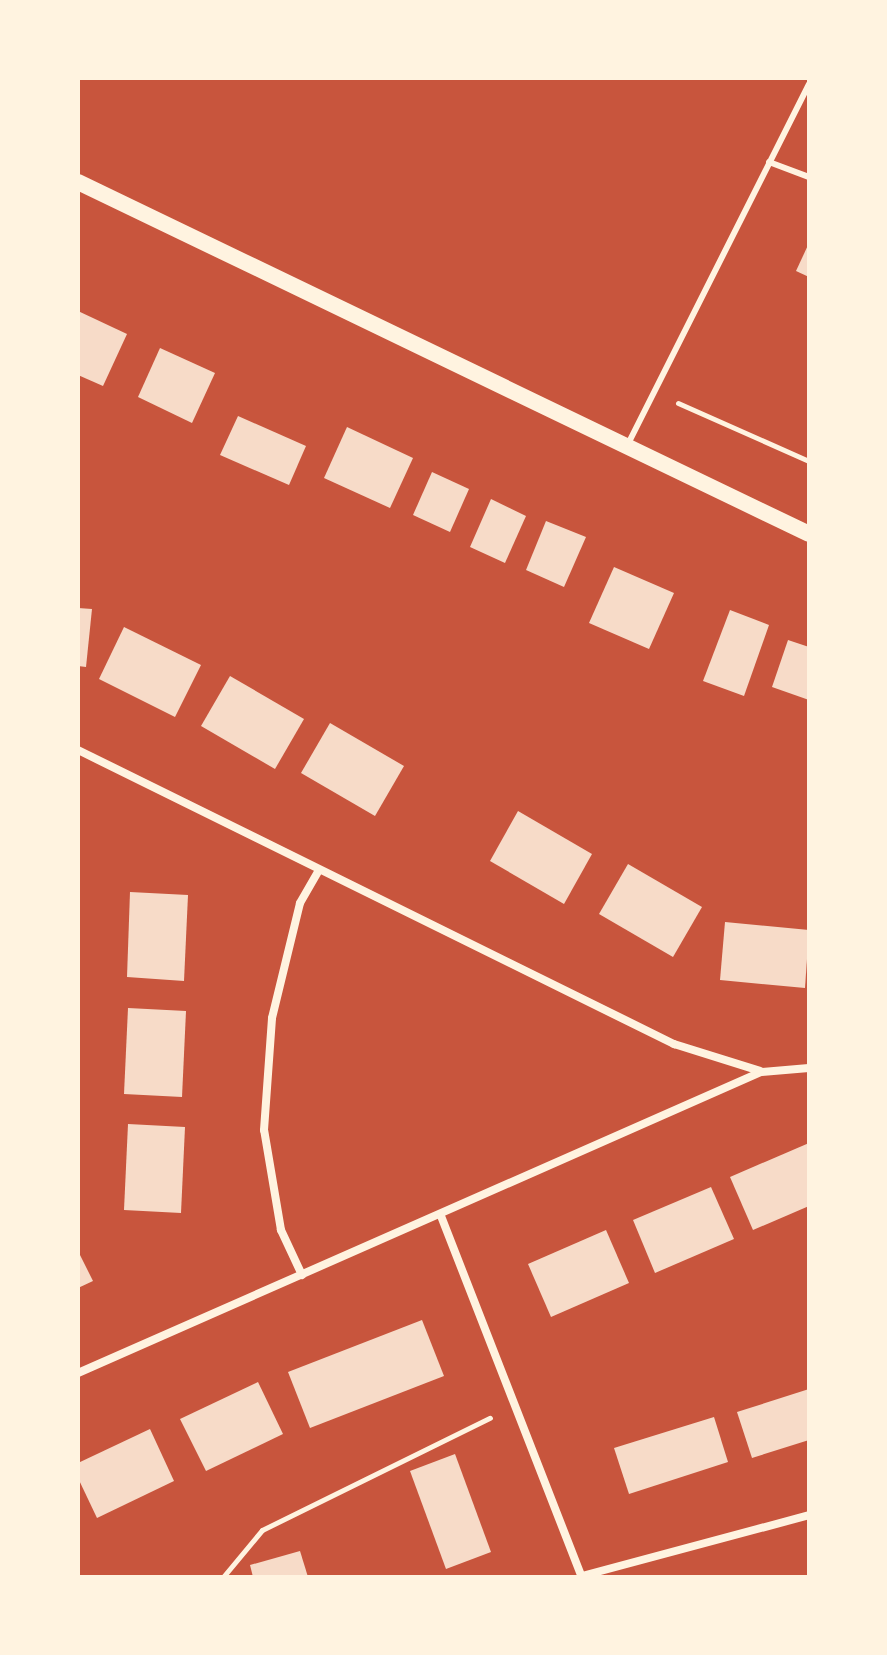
<!DOCTYPE html>
<html>
<head>
<meta charset="utf-8">
<style>
	body { margin:0 }
	#map { position:relative; width:887px; height:1655px; overflow:hidden; background:#c8553d; font-family:Mulish,sans-serif }
	div>[style] { position:absolute }
	.building>* { inset:0; background:#f7dbc8 }
	.path>* { height:5px; margin:-2.5px; padding:0 2.5px; transform-origin:2.5px; border-radius:2.5px; background:#fff3e0 }
	.service>* { height:6px; margin:-3px; padding:0 3px; transform-origin:3px; border-radius:3px; background:#fff3e0 }
	.minor>* { height:8px; margin:-4px; padding:0 4px; transform-origin:4px; border-radius:4px; background:#fff3e0 }
	.secondary>* { height:16px; margin:-8px; padding:0 8px; transform-origin:8px; border-radius:8px; background:#fff3e0 }
	span { translate:-50% -50%; white-space:nowrap; text-align:center; line-height:1.15; -webkit-text-stroke:7px #fff3e0; paint-order:stroke }
	.frame { position:absolute; inset:0; border:80px solid #fff3e0; pointer-events:none }
</style>
</head>
<body>
<div id="map">
	<div class="building">
		<div style="clip-path:polygon(809px 243px,809px 277px,796px 271px)"></div>
		<div style="clip-path:polygon(78px 311px,127px 334px,103px 386px,78px 375px)"></div>
		<div style="clip-path:polygon(160px 348px,215px 373px,192px 423px,138px 397px)"></div>
		<div style="clip-path:polygon(238px 416px,306px 446px,289px 485px,220px 455px)"></div>
		<div style="clip-path:polygon(347px 427px,413px 458px,390px 508px,324px 478px)"></div>
		<div style="clip-path:polygon(432px 472px,469px 489px,450px 532px,413px 515px)"></div>
		<div style="clip-path:polygon(491px 499px,526px 516px,505px 563px,470px 547px)"></div>
		<div style="clip-path:polygon(546px 521px,586px 537px,564px 587px,526px 570px)"></div>
		<div style="clip-path:polygon(614px 567px,674px 593px,649px 649px,589px 623px)"></div>
		<div style="clip-path:polygon(78px 608px,92px 609px,86px 667px,78px 666px)"></div>
		<div style="clip-path:polygon(730px 610px,769px 625px,744px 696px,703px 681px)"></div>
		<div style="clip-path:polygon(124px 627px,201px 665px,175px 717px,99px 679px)"></div>
		<div style="clip-path:polygon(788px 640px,809px 647px,809px 700px,772px 687px)"></div>
		<div style="clip-path:polygon(230px 676px,304px 719px,275px 769px,201px 726px)"></div>
		<div style="clip-path:polygon(330px 723px,404px 766px,375px 816px,301px 773px)"></div>
		<div style="clip-path:polygon(518px 811px,592px 854px,564px 904px,490px 861px)"></div>
		<div style="clip-path:polygon(628px 864px,702px 907px,673px 957px,599px 914px)"></div>
		<div style="clip-path:polygon(130px 892px,188px 895px,184px 981px,127px 977px)"></div>
		<div style="clip-path:polygon(725px 922px,809px 930px,805px 988px,720px 980px)"></div>
		<div style="clip-path:polygon(128px 1008px,186px 1011px,182px 1097px,124px 1094px)"></div>
		<div style="clip-path:polygon(128px 1124px,185px 1127px,181px 1213px,124px 1210px)"></div>
		<div style="clip-path:polygon(809px 1143px,809px 1206px,753px 1230px,730px 1177px)"></div>
		<div style="clip-path:polygon(711px 1187px,734px 1239px,655px 1273px,633px 1220px)"></div>
		<div style="clip-path:polygon(606px 1230px,629px 1283px,551px 1317px,528px 1264px)"></div>
		<div style="clip-path:polygon(78px 1251px,93px 1281px,78px 1288px)"></div>
		<div style="clip-path:polygon(422px 1320px,444px 1376px,310px 1428px,288px 1372px)"></div>
		<div style="clip-path:polygon(258px 1382px,283px 1434px,206px 1471px,180px 1419px)"></div>
		<div style="clip-path:polygon(809px 1389px,809px 1440px,752px 1458px,737px 1412px)"></div>
		<div style="clip-path:polygon(714px 1417px,728px 1462px,629px 1494px,614px 1448px)"></div>
		<div style="clip-path:polygon(150px 1429px,174px 1481px,97px 1518px,78px 1478px,78px 1463px)"></div>
		<div style="clip-path:polygon(455px 1454px,491px 1552px,446px 1569px,410px 1471px)"></div>
		<div style="clip-path:polygon(300px 1551px,308px 1577px,253px 1577px,250px 1565px)"></div>
	</div>
	<div class="path">
		<div style="left:678px;top:403px;width:143px;rotate:23.9deg"></div>
		<div style="left:223px;top:1577px;width:61px;rotate:-50.3deg"></div>
		<div style="left:262px;top:1530px;width:254px;rotate:-26.2deg"></div>
	</div>
	<div class="service">
		<div style="left:769px;top:162px;width:43px;rotate:20.6deg"></div>
		<div style="left:627px;top:446px;width:405px;rotate:-63.3deg"></div>
	</div>
	<div class="minor">
		<div style="left:78px;top:750px;width:665px;rotate:26.26deg"></div>
		<div style="left:674px;top:1044px;width:90px;rotate:17.4deg"></div>
		<div style="left:441px;top:1216px;width:388px;rotate:68.7deg"></div>
		<div style="left:302px;top:1275px;width:50px;rotate:-115deg"></div>
		<div style="left:281px;top:1230px;width:101px;rotate:-99.6deg"></div>
		<div style="left:264px;top:1130px;width:112px;rotate:-85.9deg"></div>
		<div style="left:272px;top:1018px;width:118px;rotate:-76.3deg"></div>
		<div style="left:300px;top:903px;width:36px;rotate:-60deg"></div>
		<div style="left:78px;top:1373px;width:746px;rotate:-23.78deg"></div>
		<div style="left:761px;top:1072px;width:48px;rotate:-4.8deg"></div>
		<div style="left:582px;top:1576px;width:235px;rotate:-15deg"></div>
	</div>
	<div class="secondary">
		<div style="left:78px;top:182px;width:811px;rotate:25.71deg"></div>
	</div>
	<div class="frame"></div>
</div>
</body>
</html>
